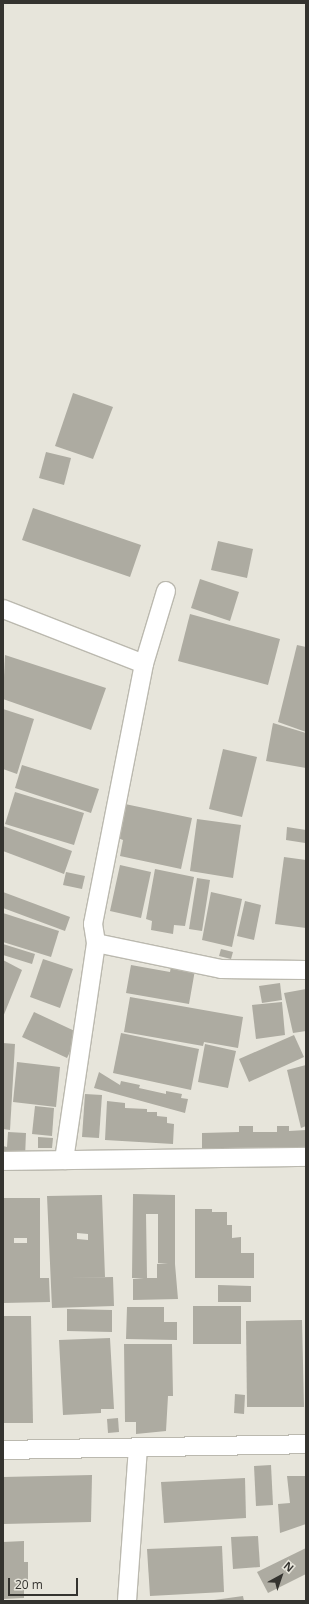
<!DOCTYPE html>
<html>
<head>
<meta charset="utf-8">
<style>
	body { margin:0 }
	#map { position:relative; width:309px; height:1604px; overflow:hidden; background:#e7e5db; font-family:"Open Sans",sans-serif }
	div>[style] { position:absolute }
	.building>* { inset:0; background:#adaba1 }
	.roads { filter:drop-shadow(1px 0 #bbb9af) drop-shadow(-1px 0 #bbb9af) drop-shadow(0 1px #bbb9af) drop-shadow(0 -1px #bbb9af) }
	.street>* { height:18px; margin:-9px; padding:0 9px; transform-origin:9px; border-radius:9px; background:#fff }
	span { translate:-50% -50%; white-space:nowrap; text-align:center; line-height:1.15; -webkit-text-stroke:3px #e7e5db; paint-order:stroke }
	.frame { position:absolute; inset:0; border:4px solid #34332f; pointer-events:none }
	.north { position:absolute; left:261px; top:1556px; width:40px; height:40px; -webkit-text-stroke:3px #e7e5db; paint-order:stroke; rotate:40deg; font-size:11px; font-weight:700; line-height:16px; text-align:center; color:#34332f }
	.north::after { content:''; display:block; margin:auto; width:14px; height:18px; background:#34332f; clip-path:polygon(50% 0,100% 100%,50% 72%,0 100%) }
	.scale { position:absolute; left:8px; top:1578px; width:70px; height:18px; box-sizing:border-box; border:2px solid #34332f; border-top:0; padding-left:5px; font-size:12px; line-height:14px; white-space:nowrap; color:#34332f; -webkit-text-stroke:3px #e7e5db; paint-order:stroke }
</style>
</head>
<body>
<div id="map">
	<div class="building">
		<div style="clip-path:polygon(73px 393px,113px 407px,93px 459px,55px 446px)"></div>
		<div style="clip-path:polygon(46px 452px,71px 458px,64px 485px,39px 478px)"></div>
		<div style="clip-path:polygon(33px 508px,141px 545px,130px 577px,22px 540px)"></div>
		<div style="clip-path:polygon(218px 541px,253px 549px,247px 578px,211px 570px)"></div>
		<div style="clip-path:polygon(200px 579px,239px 592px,230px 621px,191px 608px)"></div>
		<div style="clip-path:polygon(190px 614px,280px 639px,268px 685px,178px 661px)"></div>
		<div style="clip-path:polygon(297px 645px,306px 647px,306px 732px,278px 722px)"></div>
		<div style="clip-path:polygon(5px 655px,106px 688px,91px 730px,3px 699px)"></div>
		<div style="clip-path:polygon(3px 709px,34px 719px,17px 774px,3px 769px)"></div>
		<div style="clip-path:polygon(273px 723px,306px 733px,306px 768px,266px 761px)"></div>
		<div style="clip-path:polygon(223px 749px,257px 757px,242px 817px,209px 809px)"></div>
		<div style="clip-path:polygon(22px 765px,99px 789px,91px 813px,15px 788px)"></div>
		<div style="clip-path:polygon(15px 792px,84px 813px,74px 845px,5px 824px)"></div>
		<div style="clip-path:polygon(125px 804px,192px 818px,181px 869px,120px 856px,123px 840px,118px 838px)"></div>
		<div style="clip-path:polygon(197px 819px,241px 825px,233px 878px,190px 871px)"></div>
		<div style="clip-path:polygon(3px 826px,72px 851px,64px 874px,3px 851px)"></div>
		<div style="clip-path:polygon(287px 827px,306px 830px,305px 843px,286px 840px)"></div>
		<div style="clip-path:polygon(284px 857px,306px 860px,306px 928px,275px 924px)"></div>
		<div style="clip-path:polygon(120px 865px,151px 872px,141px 918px,110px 911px)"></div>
		<div style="clip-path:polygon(155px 869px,194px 877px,185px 926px,174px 925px,173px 934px,151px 930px,152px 921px,146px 919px)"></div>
		<div style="clip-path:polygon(66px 872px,85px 876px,82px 889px,63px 885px)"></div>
		<div style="clip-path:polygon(197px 878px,210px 880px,202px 931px,189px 929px)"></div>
		<div style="clip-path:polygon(3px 892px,70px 917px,65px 931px,3px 908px)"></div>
		<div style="clip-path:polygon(211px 892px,242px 899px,232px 947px,202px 940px)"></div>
		<div style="clip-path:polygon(245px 901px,261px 905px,254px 940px,237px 936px)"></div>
		<div style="clip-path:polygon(3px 913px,59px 931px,51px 957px,3px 942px)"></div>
		<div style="clip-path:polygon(3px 944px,35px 954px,32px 964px,3px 955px)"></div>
		<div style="clip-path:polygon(221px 949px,233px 952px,231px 959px,219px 956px)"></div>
		<div style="clip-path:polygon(43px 959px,73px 969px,60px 1008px,30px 997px)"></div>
		<div style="clip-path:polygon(3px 960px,22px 970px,3px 1017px)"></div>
		<div style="clip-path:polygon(131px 965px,170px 972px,171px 966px,195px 970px,189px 1004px,126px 993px)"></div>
		<div style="clip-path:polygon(280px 983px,282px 1000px,262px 1003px,259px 986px)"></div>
		<div style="clip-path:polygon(306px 989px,306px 1031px,293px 1033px,284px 993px)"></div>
		<div style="clip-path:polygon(130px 997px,243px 1017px,238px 1048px,204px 1042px,203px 1046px,124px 1032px)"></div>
		<div style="clip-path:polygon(282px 1002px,285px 1035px,256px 1039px,252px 1005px)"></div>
		<div style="clip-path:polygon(34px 1012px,79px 1033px,67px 1058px,22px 1037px)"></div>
		<div style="clip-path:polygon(121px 1033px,199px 1049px,191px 1090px,113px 1073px)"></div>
		<div style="clip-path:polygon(294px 1035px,304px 1057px,249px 1082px,239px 1059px)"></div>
		<div style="clip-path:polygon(3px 1043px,15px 1044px,10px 1130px,3px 1129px)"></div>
		<div style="clip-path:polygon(205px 1044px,236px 1051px,228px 1088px,198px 1082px)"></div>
		<div style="clip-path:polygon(17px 1062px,60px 1067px,56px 1107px,13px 1102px)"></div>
		<div style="clip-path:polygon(306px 1065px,306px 1126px,301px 1128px,287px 1070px)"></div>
		<div style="clip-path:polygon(99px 1072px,120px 1085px,121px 1081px,140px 1085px,139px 1088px,166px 1094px,166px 1091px,182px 1094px,181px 1098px,188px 1099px,185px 1113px,94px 1088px)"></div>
		<div style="clip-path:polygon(85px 1094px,102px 1095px,99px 1138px,82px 1137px)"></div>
		<div style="clip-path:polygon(107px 1101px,125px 1103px,125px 1108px,147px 1109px,147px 1112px,157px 1112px,157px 1116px,167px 1117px,167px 1123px,174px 1124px,173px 1144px,105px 1140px)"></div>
		<div style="clip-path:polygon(35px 1106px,54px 1108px,52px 1136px,32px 1134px)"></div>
		<div style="clip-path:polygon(239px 1126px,253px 1126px,253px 1132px,277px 1132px,277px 1126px,289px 1126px,289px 1131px,306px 1130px,306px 1150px,202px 1152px,202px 1133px,239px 1132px)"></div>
		<div style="clip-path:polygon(8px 1132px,26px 1133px,25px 1158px,3px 1157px,3px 1146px,7px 1147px)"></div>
		<div style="clip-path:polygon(38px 1137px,53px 1138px,52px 1148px,38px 1148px)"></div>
		<div style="clip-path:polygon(evenodd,133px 1194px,175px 1195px,175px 1264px,178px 1299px,133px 1300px,133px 1279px,144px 1278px,132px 1278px,133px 1194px,146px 1214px,158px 1214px,158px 1263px,168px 1263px,157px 1264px,157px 1278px,147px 1278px,146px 1214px)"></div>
		<div style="clip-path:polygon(evenodd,102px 1195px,105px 1277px,65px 1278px,113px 1277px,114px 1306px,52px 1308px,47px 1196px,102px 1195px,77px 1233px,88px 1234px,88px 1240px,77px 1239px,77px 1233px)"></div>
		<div style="clip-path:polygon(evenodd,3px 1198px,40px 1198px,40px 1278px,49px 1278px,50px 1302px,3px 1303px,3px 1281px,14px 1281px,3px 1281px,3px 1198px,14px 1238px,27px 1238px,27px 1243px,14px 1243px,14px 1238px)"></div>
		<div style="clip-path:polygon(195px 1209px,212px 1209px,212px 1212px,227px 1212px,227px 1225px,232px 1225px,232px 1238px,241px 1237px,241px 1253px,254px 1253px,254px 1278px,195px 1278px)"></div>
		<div style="clip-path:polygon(218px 1285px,251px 1286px,251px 1302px,218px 1302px)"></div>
		<div style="clip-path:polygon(193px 1306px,241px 1306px,241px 1344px,193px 1344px)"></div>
		<div style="clip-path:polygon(127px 1307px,164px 1307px,164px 1322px,177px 1322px,177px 1340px,126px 1339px)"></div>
		<div style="clip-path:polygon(67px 1309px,112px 1310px,112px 1332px,67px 1331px)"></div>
		<div style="clip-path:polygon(3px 1316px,31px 1316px,33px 1423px,3px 1423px)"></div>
		<div style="clip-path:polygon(302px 1320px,304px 1407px,247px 1407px,246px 1321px)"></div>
		<div style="clip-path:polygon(110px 1338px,114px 1409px,101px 1409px,101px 1413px,63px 1415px,59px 1340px)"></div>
		<div style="clip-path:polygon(124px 1344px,172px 1344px,173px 1396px,168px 1396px,166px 1431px,136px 1434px,136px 1422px,125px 1422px)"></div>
		<div style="clip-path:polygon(235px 1394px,245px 1395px,244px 1414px,234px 1413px)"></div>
		<div style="clip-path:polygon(118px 1418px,119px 1432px,108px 1433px,107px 1419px)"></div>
		<div style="clip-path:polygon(271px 1465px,273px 1505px,256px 1506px,254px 1466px)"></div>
		<div style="clip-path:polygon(92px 1475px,91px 1522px,3px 1524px,3px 1477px)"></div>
		<div style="clip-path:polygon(287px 1476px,306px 1476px,306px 1524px,280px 1533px,278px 1504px,290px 1503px)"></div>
		<div style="clip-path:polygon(245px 1478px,246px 1518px,164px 1523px,161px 1482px)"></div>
		<div style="clip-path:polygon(258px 1536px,260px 1567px,233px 1569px,231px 1537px)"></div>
		<div style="clip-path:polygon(24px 1541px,24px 1562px,28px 1562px,28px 1582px,24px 1582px,24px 1598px,3px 1599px,3px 1542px)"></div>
		<div style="clip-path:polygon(222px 1546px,224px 1592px,150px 1596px,147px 1549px)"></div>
		<div style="clip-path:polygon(306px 1548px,306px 1574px,268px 1593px,257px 1572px)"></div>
		<div style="clip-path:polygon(243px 1596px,244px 1601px,214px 1601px,214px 1600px)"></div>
	</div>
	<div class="roads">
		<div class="street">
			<div style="left:166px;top:591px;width:76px;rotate:106.8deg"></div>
			<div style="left:144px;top:664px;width:265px;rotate:101.1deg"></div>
			<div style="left:93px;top:924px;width:19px;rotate:81deg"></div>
			<div style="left:96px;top:943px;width:128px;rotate:11.7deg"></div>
			<div style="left:221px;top:969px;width:85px;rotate:0.7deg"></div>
			<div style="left:3px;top:609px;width:151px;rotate:21.3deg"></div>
			<div style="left:64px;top:1160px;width:219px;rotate:-81.6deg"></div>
			<div style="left:3px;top:1161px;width:303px;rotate:-0.8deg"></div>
			<div style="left:3px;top:1450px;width:303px;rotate:-1.1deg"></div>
			<div style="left:127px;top:1601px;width:154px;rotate:-85.9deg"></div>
		</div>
	</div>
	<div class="frame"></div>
	<div class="north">N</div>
	<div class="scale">20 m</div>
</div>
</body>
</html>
